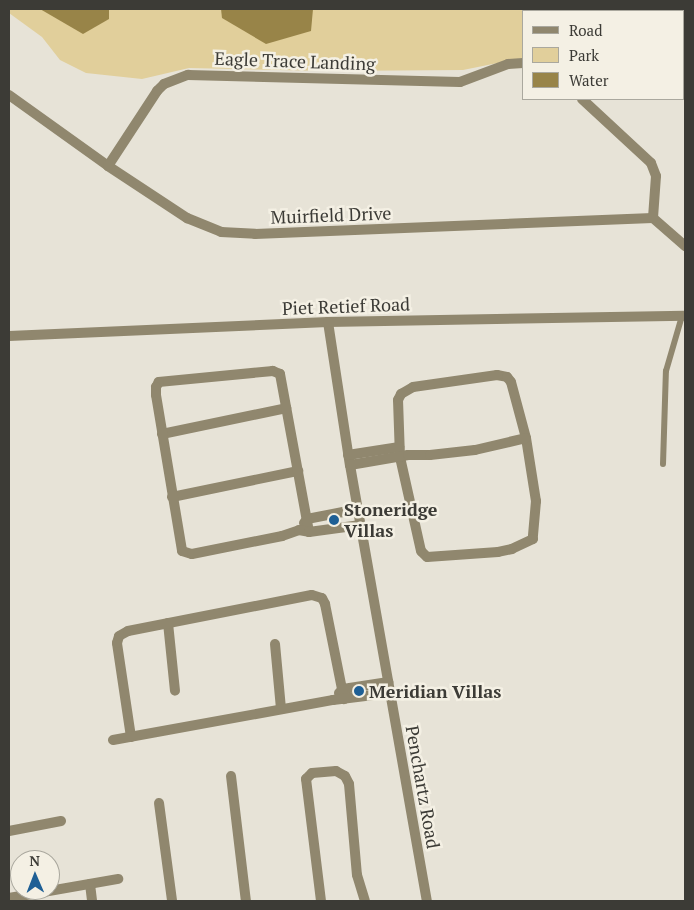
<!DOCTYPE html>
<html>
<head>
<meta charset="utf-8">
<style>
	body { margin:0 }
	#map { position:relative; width:694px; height:910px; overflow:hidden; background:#e7e3d7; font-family:"PT Serif",serif }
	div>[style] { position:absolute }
	.green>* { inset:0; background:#e1cf9b }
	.water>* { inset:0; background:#988448 }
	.service>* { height:6px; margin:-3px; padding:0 3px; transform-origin:3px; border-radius:3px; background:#90876e }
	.minor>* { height:10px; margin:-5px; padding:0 5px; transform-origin:5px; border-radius:5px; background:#90876e }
	.tertiary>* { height:10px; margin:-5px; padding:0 5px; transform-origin:5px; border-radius:5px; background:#90876e }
	.dots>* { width:14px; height:14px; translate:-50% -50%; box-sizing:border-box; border:2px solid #f4f0e4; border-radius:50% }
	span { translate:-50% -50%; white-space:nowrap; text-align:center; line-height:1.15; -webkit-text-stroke:5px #f4f0e4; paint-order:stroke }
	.street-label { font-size:18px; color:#3c3b36 }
	.poi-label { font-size:18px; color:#3c3b36; font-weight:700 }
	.left { translate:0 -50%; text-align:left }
	.frame { position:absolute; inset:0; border:10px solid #3c3b36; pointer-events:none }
	.legend { position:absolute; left:522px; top:10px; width:162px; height:90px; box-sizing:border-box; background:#f4f0e4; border:1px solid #aaa89e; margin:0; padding:6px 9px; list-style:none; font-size:15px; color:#3c3b36 }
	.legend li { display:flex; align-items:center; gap:10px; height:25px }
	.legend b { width:25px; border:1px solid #aaa89e }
	.north { position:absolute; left:10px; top:850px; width:50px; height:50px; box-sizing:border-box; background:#f4f0e4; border:1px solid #aaa89e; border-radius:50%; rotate:359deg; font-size:14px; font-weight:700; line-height:20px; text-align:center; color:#3c3b36 }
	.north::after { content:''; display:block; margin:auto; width:18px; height:22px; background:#1e5f95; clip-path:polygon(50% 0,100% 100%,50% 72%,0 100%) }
</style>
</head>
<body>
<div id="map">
	<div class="green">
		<div style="clip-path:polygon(9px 9px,685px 9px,685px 51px,683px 50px,683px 11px,523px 11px,523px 58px,463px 70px,329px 71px,189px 68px,142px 79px,86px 73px,60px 60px,42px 37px,9px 13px)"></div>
	</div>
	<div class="water">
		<div style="clip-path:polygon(40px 9px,109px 9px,109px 19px,83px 34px)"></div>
		<div style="clip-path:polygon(221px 9px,313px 9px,311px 31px,266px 44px,222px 18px)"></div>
	</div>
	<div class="service">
		<div style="left:663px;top:464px;width:93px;rotate:-88.2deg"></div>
		<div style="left:666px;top:371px;width:57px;rotate:-73.8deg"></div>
	</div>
	<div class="minor">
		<div style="left:9px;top:95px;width:122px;rotate:35.6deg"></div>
		<div style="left:108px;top:166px;width:95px;rotate:33.4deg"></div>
		<div style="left:187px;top:218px;width:37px;rotate:22deg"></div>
		<div style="left:221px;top:232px;width:34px;rotate:3deg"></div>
		<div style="left:255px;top:234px;width:398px;rotate:-2.3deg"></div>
		<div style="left:653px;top:218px;width:43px;rotate:41.2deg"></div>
		<div style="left:582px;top:99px;width:94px;rotate:42.8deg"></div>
		<div style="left:651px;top:163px;width:14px;rotate:69deg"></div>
		<div style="left:656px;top:176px;width:42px;rotate:94.1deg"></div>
		<div style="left:108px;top:166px;width:90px;rotate:-56.8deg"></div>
		<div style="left:157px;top:91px;width:10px;rotate:-45deg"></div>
		<div style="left:164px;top:84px;width:26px;rotate:-21deg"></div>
		<div style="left:188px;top:75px;width:272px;rotate:1.5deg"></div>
		<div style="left:460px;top:82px;width:51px;rotate:-20.6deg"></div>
		<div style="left:508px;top:64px;width:15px;rotate:-4deg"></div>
		<div style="left:328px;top:322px;width:145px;rotate:81.3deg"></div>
		<div style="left:350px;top:465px;width:443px;rotate:80deg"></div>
		<div style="left:497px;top:375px;width:10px;rotate:11deg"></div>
		<div style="left:507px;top:377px;width:6px;rotate:51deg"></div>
		<div style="left:511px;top:382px;width:58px;rotate:75deg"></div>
		<div style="left:526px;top:438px;width:64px;rotate:81deg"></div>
		<div style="left:536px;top:501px;width:38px;rotate:95deg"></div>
		<div style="left:533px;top:539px;width:23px;rotate:155deg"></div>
		<div style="left:512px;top:549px;width:14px;rotate:168deg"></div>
		<div style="left:498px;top:552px;width:71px;rotate:176deg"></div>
		<div style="left:427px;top:557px;width:8px;rotate:-135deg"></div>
		<div style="left:421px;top:551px;width:96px;rotate:-102.6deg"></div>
		<div style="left:400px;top:457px;width:57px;rotate:-92deg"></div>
		<div style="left:398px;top:400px;width:7px;rotate:-63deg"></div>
		<div style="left:401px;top:394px;width:14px;rotate:-30deg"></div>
		<div style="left:413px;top:387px;width:85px;rotate:-8.1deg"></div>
		<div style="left:162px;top:434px;width:127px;rotate:-11.8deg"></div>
		<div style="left:348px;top:455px;width:52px;rotate:-8.9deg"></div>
		<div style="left:350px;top:465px;width:59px;rotate:-9.8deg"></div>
		<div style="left:408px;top:455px;width:22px"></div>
		<div style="left:430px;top:455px;width:45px;rotate:-6.3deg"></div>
		<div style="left:475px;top:450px;width:52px;rotate:-13.2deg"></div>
		<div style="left:172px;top:497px;width:129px;rotate:-11.7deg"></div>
		<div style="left:304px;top:523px;width:5px;rotate:-53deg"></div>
		<div style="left:307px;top:519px;width:52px;rotate:-11.1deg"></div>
		<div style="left:309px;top:532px;width:161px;rotate:-100.4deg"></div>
		<div style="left:280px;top:374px;width:8px;rotate:-157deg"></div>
		<div style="left:273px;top:371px;width:115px;rotate:174.5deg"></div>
		<div style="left:159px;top:382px;width:6px;rotate:121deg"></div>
		<div style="left:156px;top:387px;width:8px;rotate:90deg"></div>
		<div style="left:156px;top:395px;width:158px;rotate:80.5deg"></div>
		<div style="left:182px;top:551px;width:10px;rotate:17deg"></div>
		<div style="left:192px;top:554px;width:92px;rotate:-11.3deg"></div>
		<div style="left:282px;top:536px;width:18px;rotate:-19deg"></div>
		<div style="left:299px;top:530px;width:10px;rotate:11deg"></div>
		<div style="left:309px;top:532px;width:52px;rotate:-7.7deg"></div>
		<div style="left:168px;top:623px;width:68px;rotate:84.1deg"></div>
		<div style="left:275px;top:644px;width:65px;rotate:84.7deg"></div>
		<div style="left:339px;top:693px;width:6px;rotate:-45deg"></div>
		<div style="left:343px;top:689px;width:46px;rotate:-8.8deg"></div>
		<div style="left:131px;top:737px;width:95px;rotate:-98.5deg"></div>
		<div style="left:117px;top:643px;width:7px;rotate:-74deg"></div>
		<div style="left:119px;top:636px;width:10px;rotate:-29deg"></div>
		<div style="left:128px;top:631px;width:187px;rotate:-11.1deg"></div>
		<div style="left:312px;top:595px;width:10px;rotate:17deg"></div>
		<div style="left:322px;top:598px;width:7px;rotate:63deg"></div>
		<div style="left:325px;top:604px;width:97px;rotate:78.7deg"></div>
		<div style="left:113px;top:740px;width:224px;rotate:-10.3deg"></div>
		<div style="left:333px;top:700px;width:57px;rotate:-7deg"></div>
		<div style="left:231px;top:776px;width:126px;rotate:83.2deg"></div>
		<div style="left:159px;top:803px;width:99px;rotate:82.4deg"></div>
		<div style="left:9px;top:831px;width:53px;rotate:-10.9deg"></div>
		<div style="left:90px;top:884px;width:17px;rotate:83deg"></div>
		<div style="left:9px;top:898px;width:111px;rotate:-9.9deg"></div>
		<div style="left:321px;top:901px;width:123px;rotate:-97deg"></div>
		<div style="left:306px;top:779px;width:8px;rotate:-45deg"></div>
		<div style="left:312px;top:773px;width:24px;rotate:-5deg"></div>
		<div style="left:336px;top:771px;width:10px;rotate:29deg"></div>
		<div style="left:345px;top:776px;width:9px;rotate:63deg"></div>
		<div style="left:349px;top:784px;width:91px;rotate:85deg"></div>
		<div style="left:357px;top:875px;width:27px;rotate:73deg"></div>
	</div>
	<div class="tertiary">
		<div style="left:9px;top:336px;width:319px;rotate:-2.5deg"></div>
		<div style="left:328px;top:322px;width:357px;rotate:-1deg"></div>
	</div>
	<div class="dots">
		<div style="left:334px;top:520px;background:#1e5f95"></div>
		<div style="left:359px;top:691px;background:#1e5f95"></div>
	</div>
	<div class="street-label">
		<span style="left:295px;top:61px;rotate:2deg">Eagle Trace Landing</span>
		<span style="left:331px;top:215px;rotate:-2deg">Muirfield Drive</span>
		<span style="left:346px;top:306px;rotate:-2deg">Piet Retief Road</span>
		<span style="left:423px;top:787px;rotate:80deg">Penchartz Road</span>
	</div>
	<div class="poi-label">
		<span class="left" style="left:344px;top:520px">Stoneridge<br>Villas</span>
		<span class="left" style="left:369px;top:691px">Meridian Villas</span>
	</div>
	<div class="frame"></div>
	<ul class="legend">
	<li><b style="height:6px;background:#90876e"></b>Road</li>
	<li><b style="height:14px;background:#e1cf9b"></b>Park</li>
	<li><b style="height:14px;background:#988448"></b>Water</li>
	</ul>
	<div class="north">N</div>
</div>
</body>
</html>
